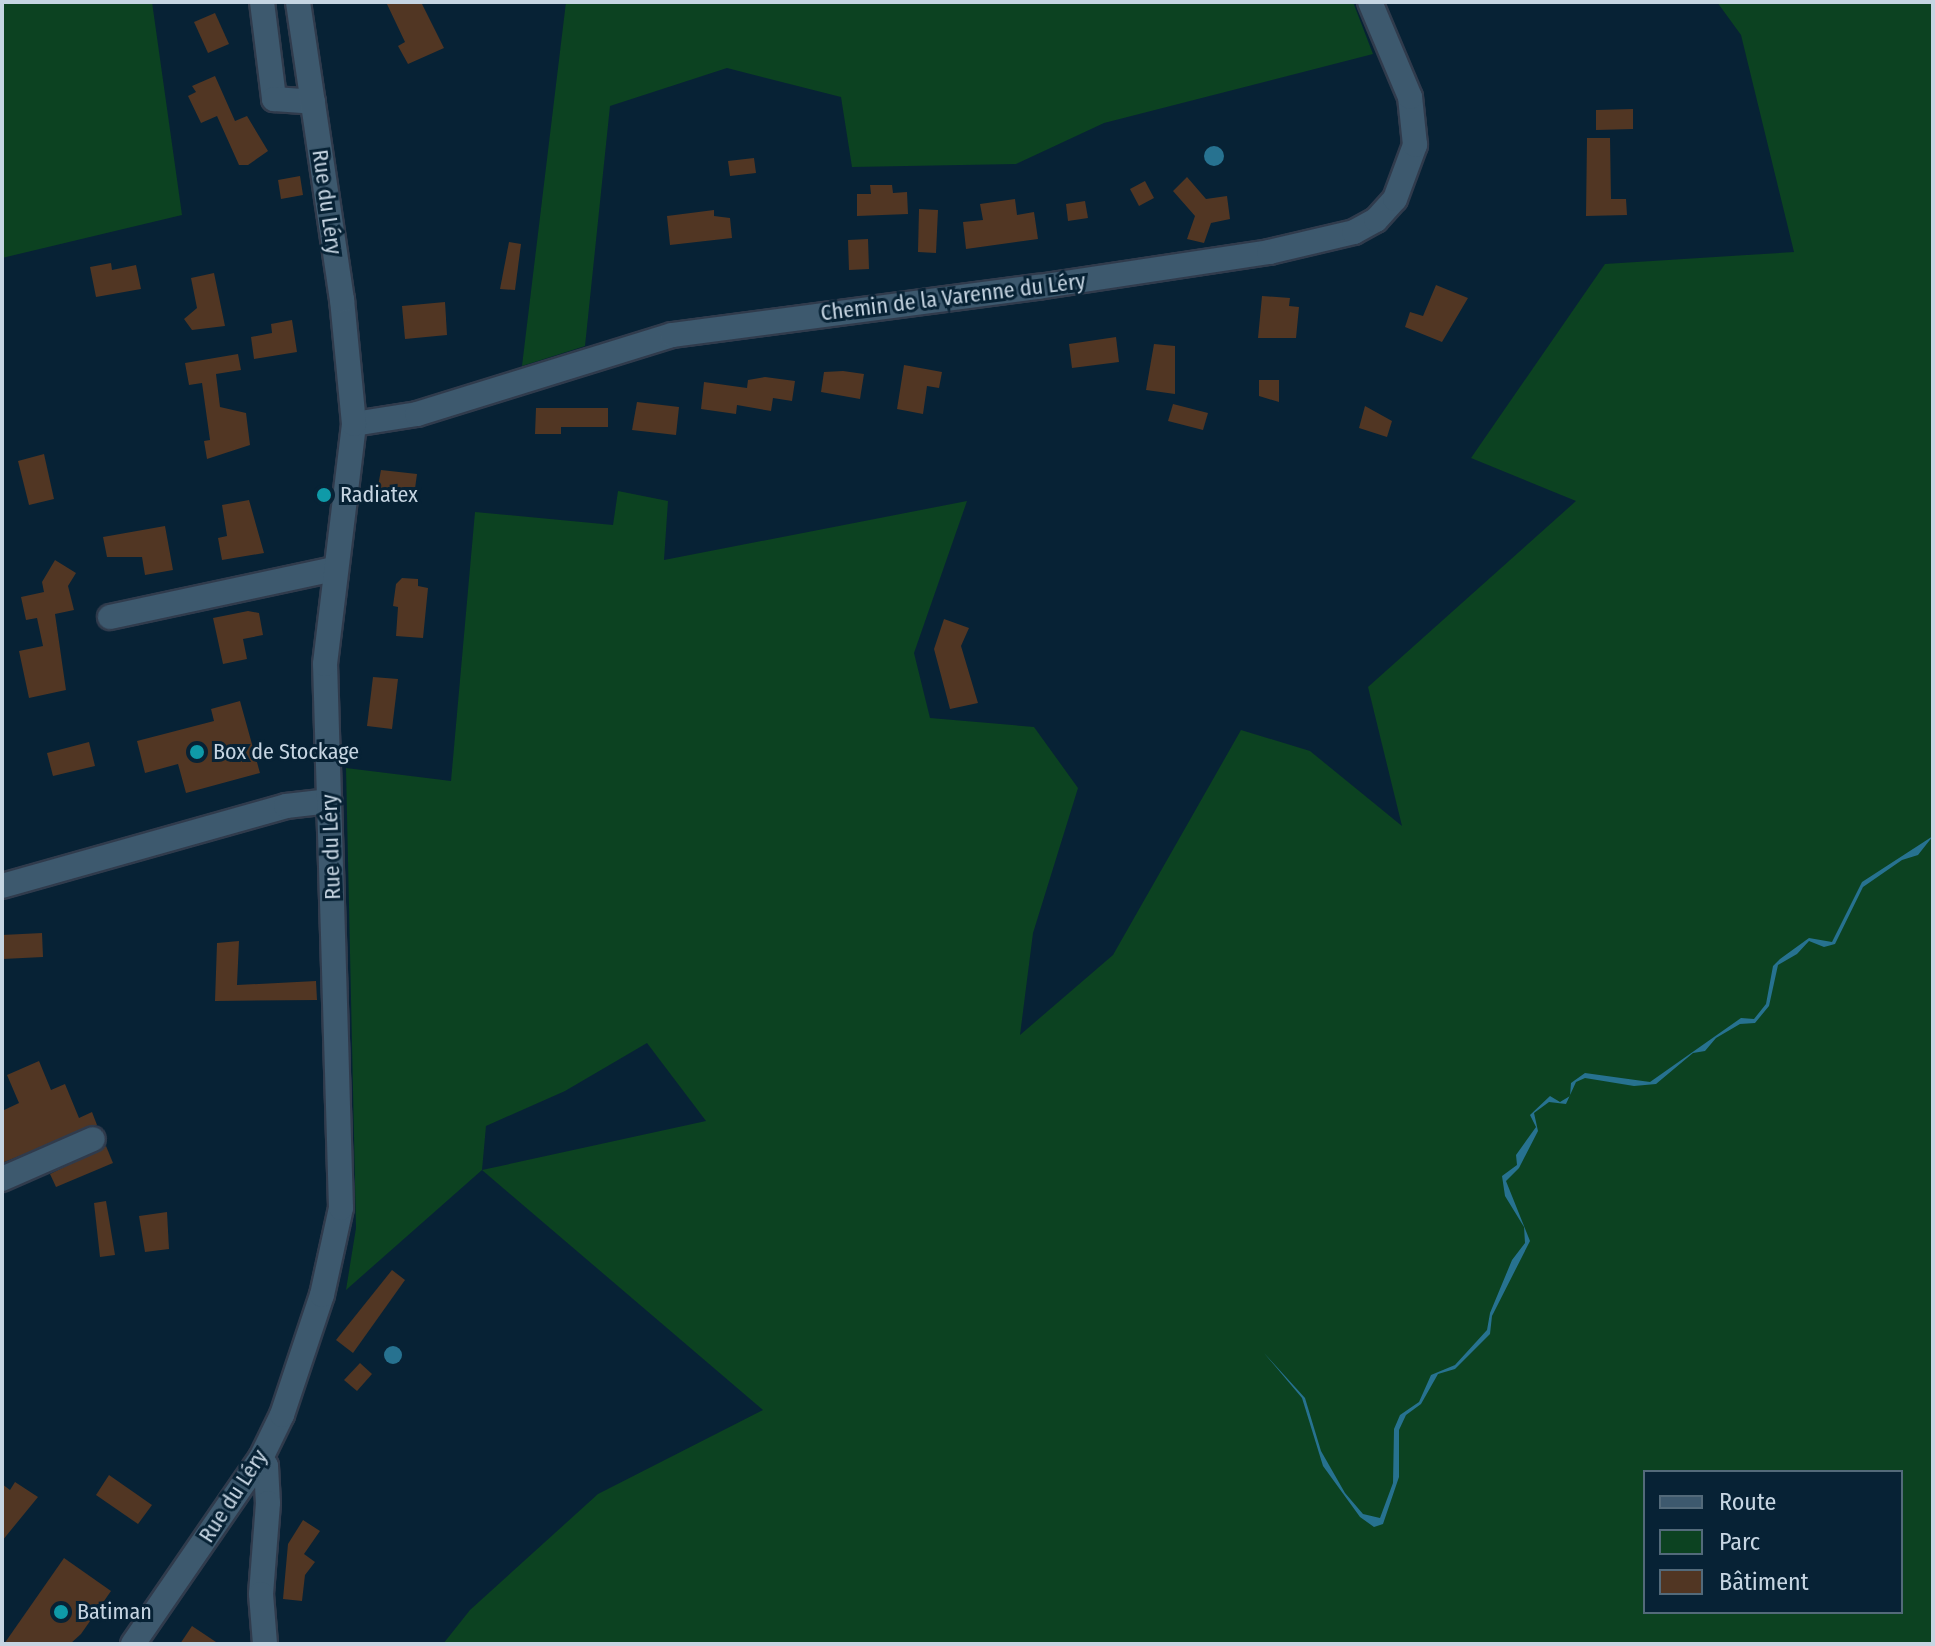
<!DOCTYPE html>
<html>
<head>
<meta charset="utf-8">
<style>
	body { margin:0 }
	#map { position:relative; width:1935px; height:1646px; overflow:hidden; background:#072235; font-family:"Fira Sans Condensed",sans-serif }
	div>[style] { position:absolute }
	.green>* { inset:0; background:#0c4221 }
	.water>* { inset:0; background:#277290 }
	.round { border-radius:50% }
	.building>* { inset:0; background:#513623 }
	.roads { filter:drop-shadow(2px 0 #303b4c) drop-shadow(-2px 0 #303b4c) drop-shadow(0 2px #303b4c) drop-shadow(0 -2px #303b4c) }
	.minor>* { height:24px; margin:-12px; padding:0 12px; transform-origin:12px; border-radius:12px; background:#3d596e }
	.dots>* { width:22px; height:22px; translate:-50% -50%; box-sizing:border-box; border:4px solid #072235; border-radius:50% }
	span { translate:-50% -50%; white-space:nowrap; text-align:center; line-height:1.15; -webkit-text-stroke:6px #072235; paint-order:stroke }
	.street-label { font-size:22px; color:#c6d5e2 }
	.poi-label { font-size:22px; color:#c6d5e2 }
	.left { translate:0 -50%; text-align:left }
	.frame { position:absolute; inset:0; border:4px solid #c6d5e2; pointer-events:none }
	.legend { position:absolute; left:1643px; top:1470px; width:260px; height:144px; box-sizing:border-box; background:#072235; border:2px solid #536a7a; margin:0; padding:10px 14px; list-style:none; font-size:24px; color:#c6d5e2 }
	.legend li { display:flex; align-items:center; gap:16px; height:40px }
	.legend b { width:40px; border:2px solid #536a7a }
</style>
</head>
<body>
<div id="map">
	<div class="green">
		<div style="clip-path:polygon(2px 2px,152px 2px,182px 215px,2px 258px)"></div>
		<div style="clip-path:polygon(566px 2px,1353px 2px,1373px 54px,1104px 123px,1016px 164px,852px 167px,841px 97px,727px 68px,610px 106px,585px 346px,522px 366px)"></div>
		<div style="clip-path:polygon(evenodd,1717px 2px,1933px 2px,1933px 1644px,443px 1644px,470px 1610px,598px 1494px,763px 1410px,482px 1170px,346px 1290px,356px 1228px,346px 768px,451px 781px,475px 512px,613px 525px,618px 491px,668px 501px,664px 560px,967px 501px,914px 653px,930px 718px,1034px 727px,1078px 788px,1033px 933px,1020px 1035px,1113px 955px,1241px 730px,1310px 751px,1402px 826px,1368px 687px,1576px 501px,1471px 458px,1605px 264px,1794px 252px,1741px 35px,1717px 2px,647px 1043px,706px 1121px,482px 1170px,486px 1126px,565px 1091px,647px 1043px,1717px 2px,1645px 1472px,1901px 1472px,1901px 1612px,1645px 1612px,1645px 1472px)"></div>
	</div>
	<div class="water">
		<div class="round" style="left:1204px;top:146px;width:20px;height:20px"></div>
		<div style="clip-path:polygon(1933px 836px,1918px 855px,1902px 860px,1863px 887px,1835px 944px,1824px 947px,1809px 941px,1797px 954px,1778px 965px,1769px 1006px,1755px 1023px,1740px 1024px,1716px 1038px,1705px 1051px,1693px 1053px,1656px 1084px,1634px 1086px,1585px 1078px,1576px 1082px,1566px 1104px,1549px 1102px,1534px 1113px,1538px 1131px,1519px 1168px,1506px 1181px,1530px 1241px,1492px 1316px,1490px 1334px,1455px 1369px,1438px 1374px,1421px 1404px,1406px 1415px,1399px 1430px,1399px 1477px,1383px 1524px,1374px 1527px,1360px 1517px,1323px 1466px,1302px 1398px,1264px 1353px,1305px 1398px,1321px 1451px,1345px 1493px,1363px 1514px,1380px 1518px,1393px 1483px,1394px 1429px,1400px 1415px,1419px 1402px,1431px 1375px,1455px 1365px,1487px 1330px,1490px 1313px,1512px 1260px,1525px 1243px,1524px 1227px,1505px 1196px,1502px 1176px,1517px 1165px,1516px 1155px,1536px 1127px,1530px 1115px,1550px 1096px,1560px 1102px,1570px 1096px,1571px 1083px,1585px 1073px,1650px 1082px,1741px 1018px,1754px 1019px,1766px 1004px,1773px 966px,1780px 959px,1809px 938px,1832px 942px,1862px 882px)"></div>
		<div class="round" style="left:384px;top:1346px;width:18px;height:18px"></div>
	</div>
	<div class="building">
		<div style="clip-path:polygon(386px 2px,421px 2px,444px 48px,408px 64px,398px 46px,405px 42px)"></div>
		<div style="clip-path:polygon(215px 13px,229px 44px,208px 53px,194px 22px)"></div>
		<div style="clip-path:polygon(215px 76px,235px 121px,247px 116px,268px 151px,248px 165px,239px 165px,217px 116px,201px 123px,188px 96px,196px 92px,192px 86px)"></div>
		<div style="clip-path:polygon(1633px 109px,1633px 129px,1596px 130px,1596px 110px)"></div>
		<div style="clip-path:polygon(1587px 138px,1610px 138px,1611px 199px,1626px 199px,1627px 215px,1586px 216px)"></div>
		<div style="clip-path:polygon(754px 158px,756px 173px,730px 176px,728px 161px)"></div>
		<div style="clip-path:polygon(300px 176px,303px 195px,281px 199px,278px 180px)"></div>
		<div style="clip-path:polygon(1187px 177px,1206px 199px,1227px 196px,1230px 219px,1211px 223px,1204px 243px,1187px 239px,1195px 216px,1173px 191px)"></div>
		<div style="clip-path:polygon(1145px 181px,1154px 198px,1139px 206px,1130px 189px)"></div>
		<div style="clip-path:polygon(870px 185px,892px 185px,893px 193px,907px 192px,908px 214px,857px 216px,857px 194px,871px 194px)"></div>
		<div style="clip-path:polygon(1015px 199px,1017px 215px,1034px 212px,1038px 239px,966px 249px,963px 222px,983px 220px,980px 204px)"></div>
		<div style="clip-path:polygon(1085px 201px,1088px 218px,1068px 221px,1066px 204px)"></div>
		<div style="clip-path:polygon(919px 209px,938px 210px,936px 253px,918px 252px)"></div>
		<div style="clip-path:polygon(714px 210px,714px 216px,730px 218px,732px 238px,670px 245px,667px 216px)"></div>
		<div style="clip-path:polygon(868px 239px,869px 269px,849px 270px,848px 240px)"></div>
		<div style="clip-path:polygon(509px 242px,521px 244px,515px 290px,500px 289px)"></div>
		<div style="clip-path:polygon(111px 263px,112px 270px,136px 265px,141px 289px,96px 297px,90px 267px)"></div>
		<div style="clip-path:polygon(214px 273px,225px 326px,192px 330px,184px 319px,197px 308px,191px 278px)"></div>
		<div style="clip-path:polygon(1436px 285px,1468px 298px,1442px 342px,1405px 327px,1410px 312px,1423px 316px)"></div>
		<div style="clip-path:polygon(1262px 296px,1290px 298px,1289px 306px,1299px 307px,1296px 338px,1258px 338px)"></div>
		<div style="clip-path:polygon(445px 302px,447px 335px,405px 339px,402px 306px)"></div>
		<div style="clip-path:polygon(292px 320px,297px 352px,254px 359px,251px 337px,272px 333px,271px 324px)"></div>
		<div style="clip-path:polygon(1116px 337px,1119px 362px,1072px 368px,1069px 344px)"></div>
		<div style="clip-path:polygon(1154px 344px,1175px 346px,1175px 394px,1146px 390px)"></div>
		<div style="clip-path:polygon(238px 354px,241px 370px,216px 374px,220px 407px,246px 413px,250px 445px,207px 459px,204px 441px,210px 440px,202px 383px,189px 385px,185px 363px)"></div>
		<div style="clip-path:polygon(904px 365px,942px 372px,939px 388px,927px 386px,923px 414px,897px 409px)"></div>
		<div style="clip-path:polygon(843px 371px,864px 374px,860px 399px,821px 392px,824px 372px)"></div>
		<div style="clip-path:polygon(765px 377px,795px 381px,792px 401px,773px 398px,771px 411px,737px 405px,736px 414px,701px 409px,704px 382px,747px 388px,748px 380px)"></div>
		<div style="clip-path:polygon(1259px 380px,1279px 380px,1279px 402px,1259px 396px)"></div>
		<div style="clip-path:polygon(637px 402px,679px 407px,676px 435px,632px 430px)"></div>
		<div style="clip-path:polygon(1173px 404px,1208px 413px,1203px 430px,1168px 421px)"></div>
		<div style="clip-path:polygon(1365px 406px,1392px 421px,1387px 437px,1359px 428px)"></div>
		<div style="clip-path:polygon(536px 408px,608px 408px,608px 427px,561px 427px,561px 434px,535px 434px)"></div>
		<div style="clip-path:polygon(44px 454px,54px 499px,29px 505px,18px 461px)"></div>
		<div style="clip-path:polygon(381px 470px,417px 474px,413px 503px,377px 491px)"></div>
		<div style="clip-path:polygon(249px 500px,264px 553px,222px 560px,218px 538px,227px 536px,222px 505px)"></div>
		<div style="clip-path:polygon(165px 526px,173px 570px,145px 575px,142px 557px,107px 557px,103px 537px)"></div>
		<div style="clip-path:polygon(55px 560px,76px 573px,68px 586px,74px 610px,55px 614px,66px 690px,29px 698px,19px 651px,43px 646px,37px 618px,26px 620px,21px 597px,44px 592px,42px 582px)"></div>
		<div style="clip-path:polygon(402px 578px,418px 579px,418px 586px,428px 588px,423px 638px,396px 636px,398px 607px,393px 606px,396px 584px)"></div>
		<div style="clip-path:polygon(248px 611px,259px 613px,263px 635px,243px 639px,247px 659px,223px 664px,213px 618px)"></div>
		<div style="clip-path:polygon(944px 619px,969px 628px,961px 646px,978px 703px,950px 709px,934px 649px)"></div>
		<div style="clip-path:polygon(373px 677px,398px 679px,392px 729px,367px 726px)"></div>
		<div style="clip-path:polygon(240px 701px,260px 773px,186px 793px,178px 764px,145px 773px,137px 741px,214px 721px,211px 709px)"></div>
		<div style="clip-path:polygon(89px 742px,95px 766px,53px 776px,47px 753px)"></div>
		<div style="clip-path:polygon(42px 933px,43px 957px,3px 959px,2px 935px)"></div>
		<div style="clip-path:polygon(239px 941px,237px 985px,316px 981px,317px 1000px,215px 1001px,217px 943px)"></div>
		<div style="clip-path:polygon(39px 1061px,51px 1090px,65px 1084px,79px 1118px,92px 1112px,97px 1125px,2px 1163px,2px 1111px,19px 1103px,7px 1075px)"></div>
		<div style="clip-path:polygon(106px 1146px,113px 1163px,56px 1187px,50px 1174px)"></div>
		<div style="clip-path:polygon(106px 1201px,115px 1255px,100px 1257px,94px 1203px)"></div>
		<div style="clip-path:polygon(167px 1212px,169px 1249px,145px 1252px,139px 1216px)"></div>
		<div style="clip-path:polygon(392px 1270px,405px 1280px,353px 1353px,336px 1340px)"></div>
		<div style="clip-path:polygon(360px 1363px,372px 1374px,357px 1391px,344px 1380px)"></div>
		<div style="clip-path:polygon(109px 1475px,152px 1505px,138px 1524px,96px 1495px)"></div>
		<div style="clip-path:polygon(15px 1482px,38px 1497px,2px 1541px,2px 1484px,10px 1490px)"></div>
		<div style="clip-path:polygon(303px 1520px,320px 1531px,304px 1554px,315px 1562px,305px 1575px,302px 1601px,283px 1599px,288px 1544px)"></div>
		<div style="clip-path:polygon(64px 1558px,111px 1591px,81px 1634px,70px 1644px,4px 1644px)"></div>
		<div style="clip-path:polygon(192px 1626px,219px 1644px,180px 1644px)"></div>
	</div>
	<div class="roads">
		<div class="minor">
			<div style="left:262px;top:2px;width:98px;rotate:82.9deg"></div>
			<div style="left:274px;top:99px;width:39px;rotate:4deg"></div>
			<div style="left:354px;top:424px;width:64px;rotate:-9deg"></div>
			<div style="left:417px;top:414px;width:267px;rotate:-17.2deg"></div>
			<div style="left:672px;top:335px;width:369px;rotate:-7.5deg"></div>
			<div style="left:1038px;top:287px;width:234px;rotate:-8.6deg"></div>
			<div style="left:1269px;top:252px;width:87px;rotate:-13.2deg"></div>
			<div style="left:1354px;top:232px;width:25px;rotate:-29deg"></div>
			<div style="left:1376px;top:220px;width:28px;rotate:-48deg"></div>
			<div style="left:1395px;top:199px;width:58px;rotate:-69.7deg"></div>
			<div style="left:1415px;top:145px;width:48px;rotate:-95.9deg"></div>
			<div style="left:1410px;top:97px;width:103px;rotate:-112.8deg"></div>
			<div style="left:110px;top:617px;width:229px;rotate:-12.1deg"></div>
			<div style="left:2px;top:886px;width:295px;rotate:-15.7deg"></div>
			<div style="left:286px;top:806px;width:44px;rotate:-6.5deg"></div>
			<div style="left:2px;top:1179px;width:99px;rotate:-23.7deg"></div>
			<div style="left:261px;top:1458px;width:9px;rotate:58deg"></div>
			<div style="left:266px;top:1466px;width:37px;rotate:87deg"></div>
			<div style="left:268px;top:1503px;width:91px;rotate:94.4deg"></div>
			<div style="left:261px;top:1594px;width:50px;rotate:85.4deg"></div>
			<div style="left:133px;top:1644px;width:226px;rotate:-55.5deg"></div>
			<div style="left:261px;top:1458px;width:48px;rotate:-64deg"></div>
			<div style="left:282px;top:1415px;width:126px;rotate:-71.6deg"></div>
			<div style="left:322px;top:1295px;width:89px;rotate:-77.7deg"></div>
			<div style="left:341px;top:1208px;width:544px;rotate:-91.68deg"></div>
			<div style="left:325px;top:664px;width:242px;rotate:-83.1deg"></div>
			<div style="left:354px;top:424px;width:125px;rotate:-95.5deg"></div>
			<div style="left:342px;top:300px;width:301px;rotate:-98.4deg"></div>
		</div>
	</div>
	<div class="dots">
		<div style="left:324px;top:495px;background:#0f9aa8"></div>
		<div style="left:197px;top:752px;background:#0f9aa8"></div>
		<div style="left:61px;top:1612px;background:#0f9aa8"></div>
	</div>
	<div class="street-label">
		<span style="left:327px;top:202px;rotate:82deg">Rue du Léry</span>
		<span style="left:953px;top:297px;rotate:-7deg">Chemin de la Varenne du Léry</span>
		<span style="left:331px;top:847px;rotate:-92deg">Rue du Léry</span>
		<span style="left:233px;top:1496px;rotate:-57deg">Rue du Léry</span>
	</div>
	<div class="poi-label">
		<span class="left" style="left:340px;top:495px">Radiatex</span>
		<span class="left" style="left:213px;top:752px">Box de Stockage</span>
		<span class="left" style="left:77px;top:1612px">Batiman</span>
	</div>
	<div class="frame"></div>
	<ul class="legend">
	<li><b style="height:10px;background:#3d596e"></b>Route</li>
	<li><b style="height:22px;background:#0c4221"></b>Parc</li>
	<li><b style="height:22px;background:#513623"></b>Bâtiment</li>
	</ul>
</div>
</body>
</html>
